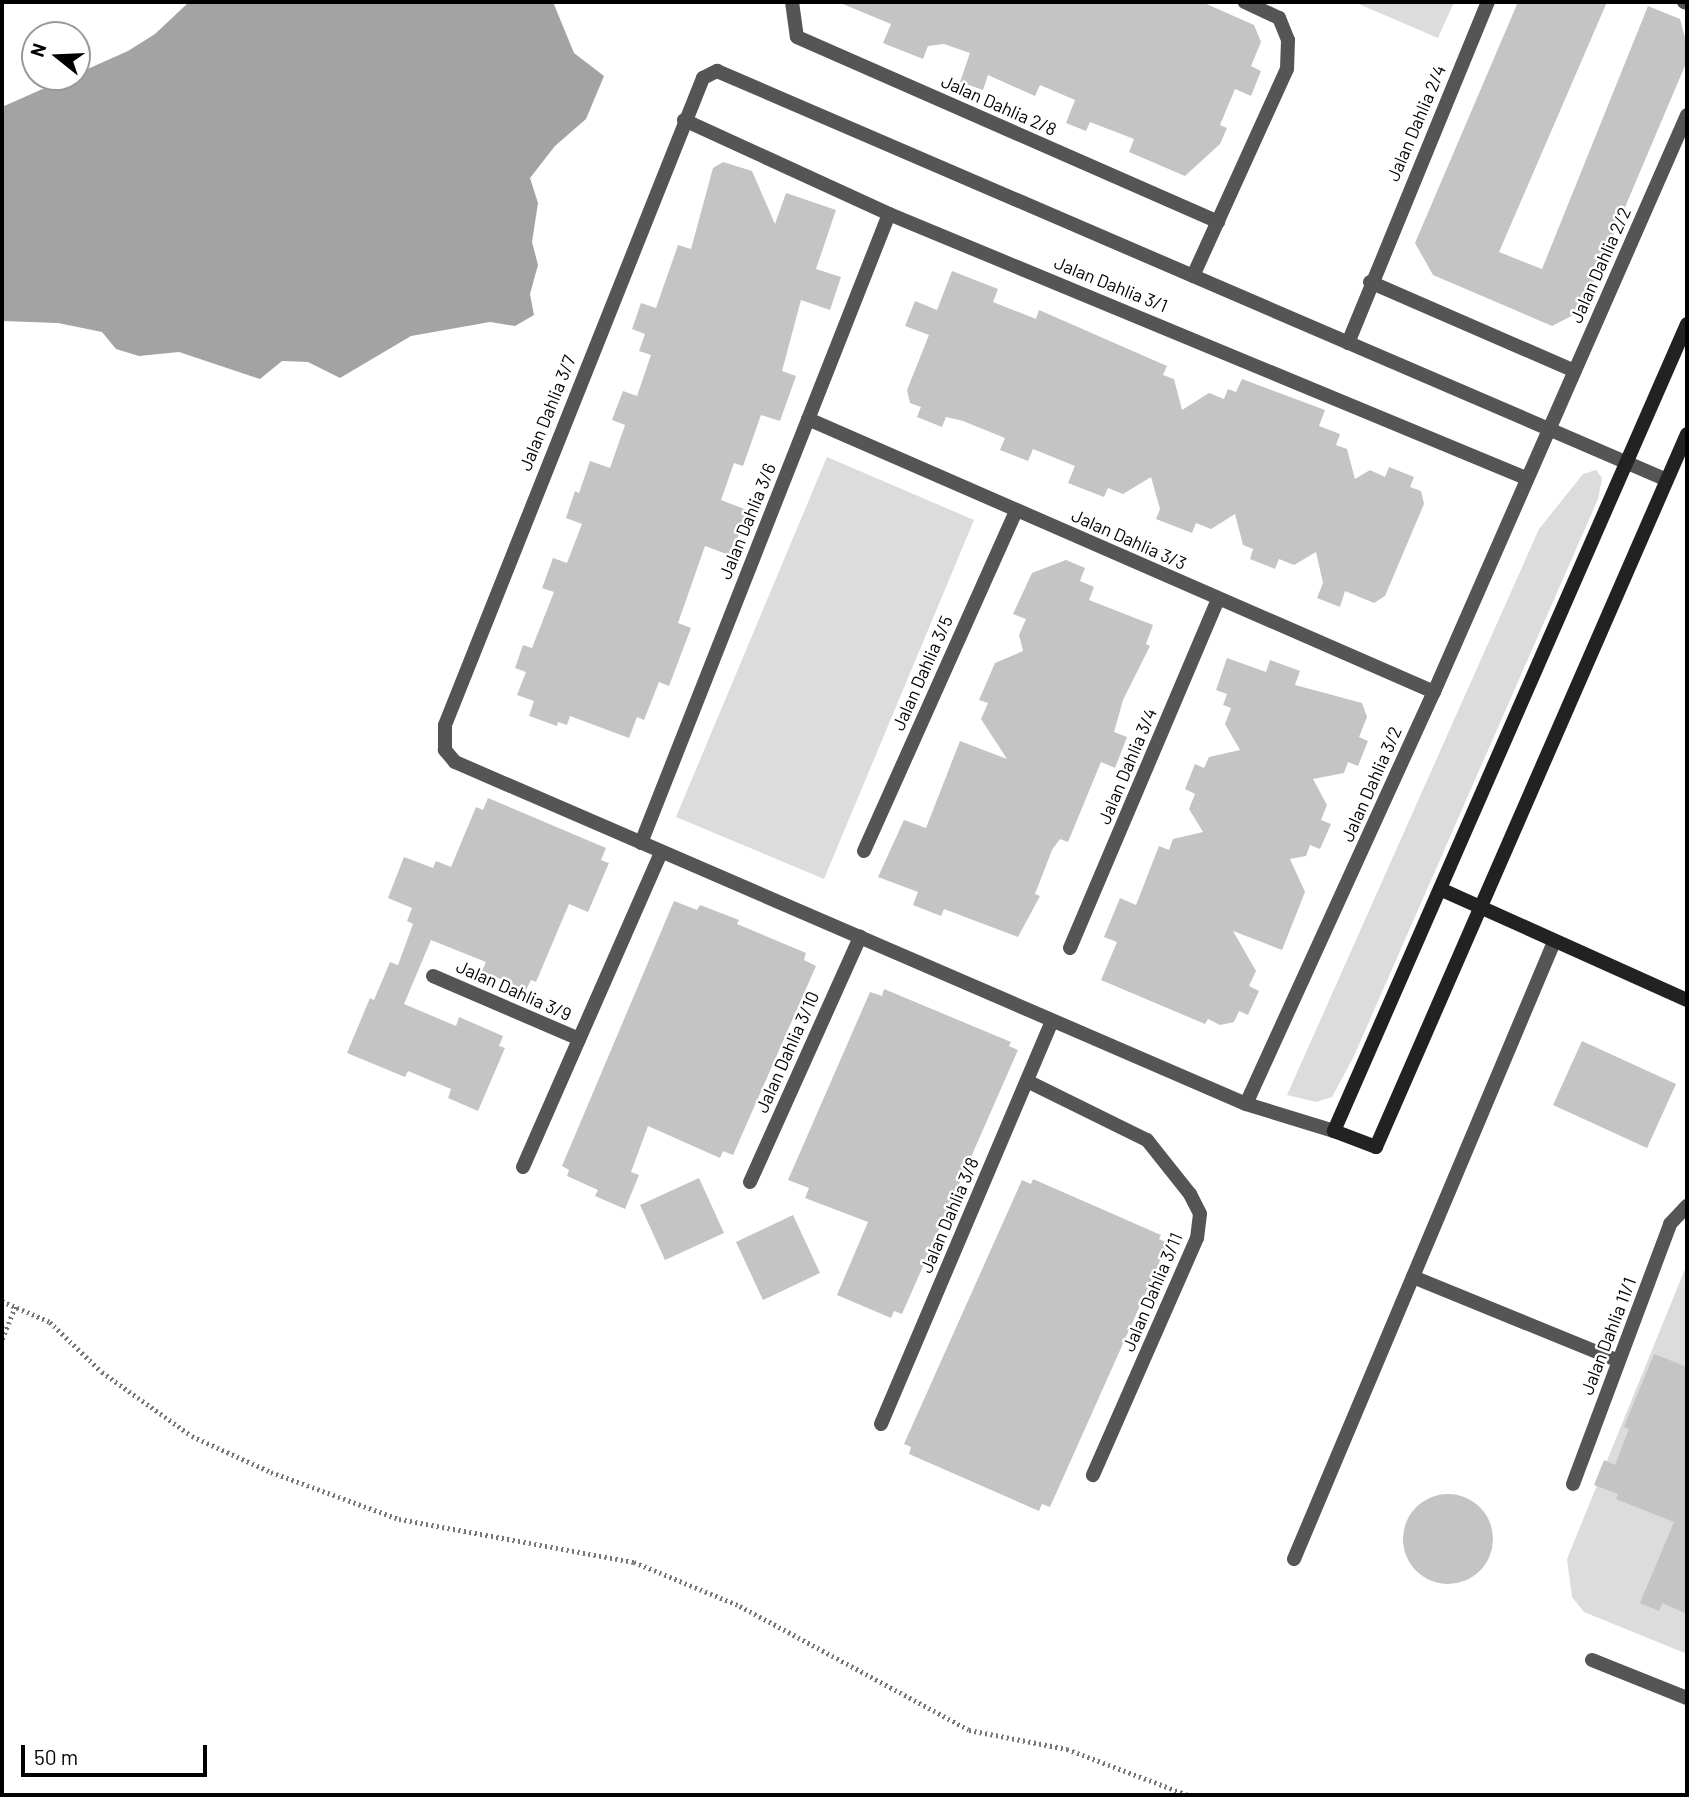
<!DOCTYPE html>
<html>
<head>
<meta charset="utf-8">
<style>
	body { margin:0 }
	#map { position:relative; width:1689px; height:1797px; overflow:hidden; background:#fff; font-family:Barlow,sans-serif }
	div>[style] { position:absolute }
	.green>* { inset:0; background:#dcdcdc }
	.water>* { inset:0; background:#a3a3a3 }
	.building>* { inset:0; background:#c4c4c4 }
	.round { border-radius:50% }
	.path>* { height:4.5px; margin-top:-2.25px; transform-origin:0; background:repeating-linear-gradient(90deg,#777 0 2px,transparent 0 5.5px) }
	.street>* { height:14px; margin:-7px; padding:0 7px; transform-origin:7px; border-radius:7px; background:#555 }
	.secondary>* { height:14px; margin:-7px; padding:0 7px; transform-origin:7px; border-radius:7px; background:#222 }
	span { translate:-50% -50%; white-space:nowrap; text-align:center; line-height:1.15; -webkit-text-stroke:5px #fff; paint-order:stroke }
	.street-label { font-size:18px; color:#000 }
	.frame { position:absolute; inset:0; border:4px solid #000; pointer-events:none }
	.north { position:absolute; left:21px; top:21px; width:70px; height:70px; box-sizing:border-box; background:#fff; border:2px solid #999; border-radius:50%; rotate:288deg; font-size:19px; font-weight:700; line-height:28px; text-align:center; color:#000 }
	.north::after { content:''; display:block; margin:auto; width:24px; height:32px; background:#000; clip-path:polygon(50% 0,100% 100%,50% 72%,0 100%) }
	.scale { position:absolute; left:21px; top:1745px; width:186px; height:32px; box-sizing:border-box; border:4px solid #000; border-top:0; padding-left:9px; font-size:21px; line-height:24px; white-space:nowrap; color:#000; -webkit-text-stroke:5px #fff; paint-order:stroke }
</style>
</head>
<body>
<div id="map">
	<div class="green">
		<div style="clip-path:polygon(1354px 2px,1454px 2px,1438px 38px)"></div>
		<div style="clip-path:polygon(827px 457px,974px 520px,824px 879px,676px 817px)"></div>
		<div style="clip-path:polygon(1596px 470px,1602px 478px,1598px 499px,1354px 1056px,1332px 1097px,1316px 1102px,1287px 1095px,1539px 529px,1583px 474px)"></div>
		<div style="clip-path:polygon(1687px 1264px,1687px 1654px,1584px 1612px,1572px 1597px,1567px 1559px)"></div>
	</div>
	<div class="water">
		<div style="clip-path:polygon(189px 2px,553px 2px,574px 53px,604px 76px,586px 119px,555px 146px,530px 178px,538px 203px,532px 242px,538px 265px,530px 294px,534px 315px,515px 326px,490px 322px,411px 336px,340px 378px,308px 362px,282px 361px,260px 379px,179px 352px,139px 356px,116px 349px,102px 332px,58px 323px,2px 321px,2px 107px,128px 51px,155px 34px)"></div>
	</div>
	<div class="building">
		<div style="clip-path:polygon(838px 2px,1202px 2px,1254px 25px,1261px 42px,1251px 66px,1261px 71px,1251px 96px,1235px 89px,1220px 125px,1227px 128px,1220px 144px,1185px 176px,1129px 152px,1134px 139px,1090px 122px,1086px 131px,1066px 123px,1075px 100px,1040px 85px,1035px 96px,988px 75px,983px 90px,960px 82px,970px 53px,944px 44px,928px 46px,923px 59px,883px 43px,891px 24px)"></div>
		<div style="clip-path:polygon(1518px 2px,1607px 2px,1499px 252px,1542px 269px,1648px 6px,1680px 19px,1687px 45px,1687px 61px,1581px 311px,1552px 326px,1433px 275px,1415px 243px)"></div>
		<div style="clip-path:polygon(723px 162px,752px 171px,775px 224px,786px 193px,836px 210px,816px 269px,841px 277px,830px 310px,801px 300px,782px 371px,796px 376px,780px 421px,761px 415px,743px 466px,734px 463px,721px 500px,747px 510px,732px 556px,705px 546px,678px 623px,691px 628px,669px 686px,659px 682px,644px 720px,637px 717px,629px 738px,570px 716px,567px 725px,558px 722px,557px 726px,529px 716px,534px 701px,517px 695px,526px 672px,515px 668px,523px 645px,532px 648px,554px 592px,542px 588px,553px 558px,567px 563px,582px 524px,566px 518px,575px 491px,579px 493px,590px 461px,610px 468px,625px 425px,612px 420px,623px 391px,637px 396px,651px 355px,639px 351px,645px 334px,632px 329px,641px 303px,656px 308px,678px 245px,691px 249px,713px 168px)"></div>
		<div style="clip-path:polygon(952px 271px,998px 289px,993px 302px,1036px 319px,1039px 310px,1167px 366px,1163px 375px,1174px 379px,1182px 410px,1209px 393px,1224px 399px,1228px 389px,1236px 392px,1242px 379px,1325px 410px,1319px 426px,1340px 434px,1336px 445px,1347px 449px,1355px 479px,1370px 470px,1385px 477px,1389px 467px,1414px 477px,1410px 487px,1421px 491px,1424px 504px,1385px 596px,1374px 603px,1345px 591px,1340px 607px,1317px 598px,1323px 583px,1316px 552px,1294px 565px,1279px 559px,1275px 569px,1250px 559px,1253px 549px,1243px 545px,1235px 514px,1211px 529px,1196px 523px,1192px 533px,1156px 519px,1160px 509px,1151px 477px,1123px 494px,1108px 488px,1104px 497px,1068px 483px,1075px 466px,1033px 449px,1028px 461px,1000px 450px,1005px 438px,963px 421px,946px 417px,942px 427px,917px 417px,921px 407px,910px 403px,907px 390px,929px 335px,905px 326px,915px 301px,937px 310px)"></div>
		<div style="clip-path:polygon(1066px 560px,1085px 568px,1080px 581px,1094px 587px,1089px 600px,1153px 625px,1146px 644px,1150px 646px,1123px 700px,1114px 732px,1127px 737px,1115px 768px,1101px 762px,1068px 842px,1060px 839px,1052px 850px,1035px 894px,1040px 896px,1018px 937px,944px 909px,941px 916px,913px 905px,918px 892px,878px 877px,904px 820px,926px 828px,960px 741px,1007px 759px,981px 719px,988px 703px,979px 700px,995px 663px,1023px 651px,1019px 635px,1026px 619px,1013px 614px,1032px 573px)"></div>
		<div style="clip-path:polygon(1227px 658px,1266px 672px,1270px 660px,1300px 671px,1295px 685px,1362px 703px,1367px 717px,1359px 737px,1368px 741px,1358px 766px,1348px 762px,1344px 773px,1313px 779px,1327px 805px,1321px 820px,1331px 824px,1320px 849px,1310px 845px,1306px 856px,1290px 859px,1305px 892px,1282px 950px,1233px 931px,1256px 971px,1249px 986px,1259px 991px,1248px 1015px,1239px 1011px,1234px 1022px,1220px 1025px,1208px 1019px,1205px 1024px,1101px 980px,1117px 942px,1104px 937px,1120px 898px,1136px 905px,1159px 846px,1169px 850px,1173px 839px,1203px 832px,1189px 809px,1195px 794px,1185px 789px,1195px 764px,1204px 768px,1209px 757px,1240px 750px,1225px 724px,1231px 708px,1223px 705px,1227px 694px,1216px 690px)"></div>
		<div style="clip-path:polygon(488px 798px,606px 848px,601px 860px,609px 863px,588px 912px,569px 904px,536px 982px,531px 980px,526px 990px,482px 971px,486px 962px,431px 940px,404px 1004px,456px 1026px,459px 1017px,503px 1036px,499px 1046px,505px 1048px,478px 1111px,448px 1098px,451px 1089px,408px 1071px,405px 1077px,347px 1053px,370px 998px,374px 1000px,390px 962px,398px 965px,413px 924px,407px 921px,412px 908px,388px 898px,404px 857px,433px 868px,436px 861px,451px 867px,476px 807px,483px 810px)"></div>
		<div style="clip-path:polygon(674px 901px,697px 910px,700px 905px,739px 920px,737px 924px,806px 953px,804px 960px,816px 966px,733px 1155px,723px 1151px,720px 1158px,648px 1126px,631px 1172px,639px 1175px,625px 1209px,595px 1196px,598px 1190px,567px 1176px,569px 1170px,562px 1166px)"></div>
		<div style="clip-path:polygon(884px 989px,1011px 1042px,1009px 1046px,1018px 1050px,902px 1314px,894px 1311px,891px 1318px,837px 1295px,868px 1222px,805px 1198px,809px 1188px,788px 1180px,870px 992px,882px 996px)"></div>
		<div style="clip-path:polygon(1582px 1041px,1676px 1084px,1647px 1148px,1553px 1105px)"></div>
		<div style="clip-path:polygon(699px 1178px,724px 1233px,665px 1260px,640px 1205px)"></div>
		<div style="clip-path:polygon(1033px 1179px,1161px 1235px,1159px 1239px,1168px 1243px,1050px 1507px,1042px 1504px,1039px 1511px,909px 1454px,911px 1447px,904px 1444px,1022px 1180px,1031px 1184px)"></div>
		<div style="clip-path:polygon(793px 1215px,820px 1273px,763px 1300px,736px 1242px)"></div>
		<div style="clip-path:polygon(1654px 1354px,1687px 1367px,1687px 1614px,1662px 1603px,1659px 1611px,1640px 1603px,1674px 1522px,1616px 1499px,1618px 1494px,1594px 1485px,1604px 1460px,1615px 1465px,1629px 1429px,1624px 1427px)"></div>
		<div class="round" style="left:1403px;top:1494px;width:90px;height:90px"></div>
	</div>
	<div class="path">
		<div style="left:2px;top:1301px;width:52px;rotate:23.6deg"></div>
		<div style="left:50px;top:1322px;width:72px;rotate:43.9deg"></div>
		<div style="left:102px;top:1372px;width:110px;rotate:35.4deg"></div>
		<div style="left:192px;top:1436px;width:87px;rotate:24.5deg"></div>
		<div style="left:271px;top:1472px;width:136px;rotate:20.2deg"></div>
		<div style="left:399px;top:1519px;width:239px;rotate:10.4deg"></div>
		<div style="left:634px;top:1562px;width:115px;rotate:22.5deg"></div>
		<div style="left:740px;top:1606px;width:260px;rotate:28.4deg"></div>
		<div style="left:969px;top:1730px;width:100px;rotate:11deg"></div>
		<div style="left:1067px;top:1749px;width:129px;rotate:20.8deg"></div>
		<div style="left:2px;top:1339px;width:38px;rotate:-68deg"></div>
	</div>
	<div class="street">
		<div style="left:792px;top:2px;width:35px;rotate:82deg"></div>
		<div style="left:797px;top:37px;width:460px;rotate:23.7deg"></div>
		<div style="left:1684px;top:2px;width:3px;rotate:18deg"></div>
		<div style="left:684px;top:120px;width:226px;rotate:24.6deg"></div>
		<div style="left:889px;top:214px;width:690px;rotate:22.51deg"></div>
		<div style="left:1193px;top:276px;width:227px;rotate:-65.6deg"></div>
		<div style="left:1287px;top:69px;width:29px;rotate:-88deg"></div>
		<div style="left:1288px;top:40px;width:24px;rotate:-112deg"></div>
		<div style="left:1279px;top:18px;width:38px;rotate:-155deg"></div>
		<div style="left:1370px;top:282px;width:223px;rotate:23.5deg"></div>
		<div style="left:1348px;top:343px;width:369px;rotate:-67.7deg"></div>
		<div style="left:808px;top:419px;width:683px;rotate:23.56deg"></div>
		<div style="left:641px;top:843px;width:676px;rotate:-68.48deg"></div>
		<div style="left:864px;top:851px;width:372px;rotate:-65.9deg"></div>
		<div style="left:1070px;top:948px;width:378px;rotate:-67deg"></div>
		<div style="left:433px;top:976px;width:159px;rotate:23.3deg"></div>
		<div style="left:1027px;top:1081px;width:134px;rotate:26.2deg"></div>
		<div style="left:1147px;top:1140px;width:69px;rotate:51.5deg"></div>
		<div style="left:1190px;top:1194px;width:22px;rotate:63deg"></div>
		<div style="left:1200px;top:1214px;width:24px;rotate:97deg"></div>
		<div style="left:1197px;top:1238px;width:259px;rotate:113.7deg"></div>
		<div style="left:1246px;top:1104px;width:453px;rotate:-65.5deg"></div>
		<div style="left:1434px;top:692px;width:630px;rotate:-66.32deg"></div>
		<div style="left:1334px;top:1131px;width:92px;rotate:-162.9deg"></div>
		<div style="left:1246px;top:1104px;width:862px;rotate:-156.62deg"></div>
		<div style="left:455px;top:762px;width:16px;rotate:-130deg"></div>
		<div style="left:445px;top:750px;width:25px;rotate:-90deg"></div>
		<div style="left:445px;top:725px;width:697px;rotate:-68.26deg"></div>
		<div style="left:703px;top:78px;width:16px;rotate:-27deg"></div>
		<div style="left:717px;top:71px;width:1034px;rotate:23.29deg"></div>
		<div style="left:523px;top:1167px;width:344px;rotate:-66.3deg"></div>
		<div style="left:750px;top:1182px;width:269px;rotate:-65.8deg"></div>
		<div style="left:1413px;top:1277px;width:222px;rotate:22.2deg"></div>
		<div style="left:881px;top:1424px;width:438px;rotate:-67deg"></div>
		<div style="left:1573px;top:1484px;width:278px;rotate:-69.5deg"></div>
		<div style="left:1670px;top:1224px;width:25px;rotate:-47deg"></div>
		<div style="left:1294px;top:1559px;width:670px;rotate:-67.15deg"></div>
		<div style="left:1592px;top:1660px;width:102px;rotate:21.8deg"></div>
	</div>
	<div class="secondary">
		<div style="left:1687px;top:324px;width:881px;rotate:113.63deg"></div>
		<div style="left:1334px;top:1131px;width:45px;rotate:20.9deg"></div>
		<div style="left:1376px;top:1147px;width:778px;rotate:-66.43deg"></div>
		<div style="left:1440px;top:889px;width:271px;rotate:24.2deg"></div>
	</div>
	<div class="street-label">
		<span style="left:999px;top:105px;rotate:24deg">Jalan Dahlia 2/8</span>
		<span style="left:1416px;top:123px;rotate:-67deg">Jalan Dahlia 2/4</span>
		<span style="left:1600px;top:265px;rotate:-66deg">Jalan Dahlia 2/2</span>
		<span style="left:1111px;top:284px;rotate:22deg">Jalan Dahlia 3/1</span>
		<span style="left:547px;top:413px;rotate:-68deg">Jalan Dahlia 3/7</span>
		<span style="left:747px;top:521px;rotate:-68deg">Jalan Dahlia 3/6</span>
		<span style="left:1129px;top:539px;rotate:24deg">Jalan Dahlia 3/3</span>
		<span style="left:922px;top:673px;rotate:-66deg">Jalan Dahlia 3/5</span>
		<span style="left:1127px;top:766px;rotate:-67deg">Jalan Dahlia 3/4</span>
		<span style="left:1371px;top:784px;rotate:-66deg">Jalan Dahlia 3/2</span>
		<span style="left:514px;top:990px;rotate:24deg">Jalan Dahlia 3/9</span>
		<span style="left:787px;top:1052px;rotate:-66deg">Jalan Dahlia 3/10</span>
		<span style="left:949px;top:1215px;rotate:-67deg">Jalan Dahlia 3/8</span>
		<span style="left:1152px;top:1292px;rotate:-67deg">Jalan Dahlia 3/11</span>
		<span style="left:1608px;top:1336px;rotate:-69deg">Jalan Dahlia 11/1</span>
	</div>
	<div class="frame"></div>
	<div class="north">N</div>
	<div class="scale">50 m</div>
</div>
</body>
</html>
